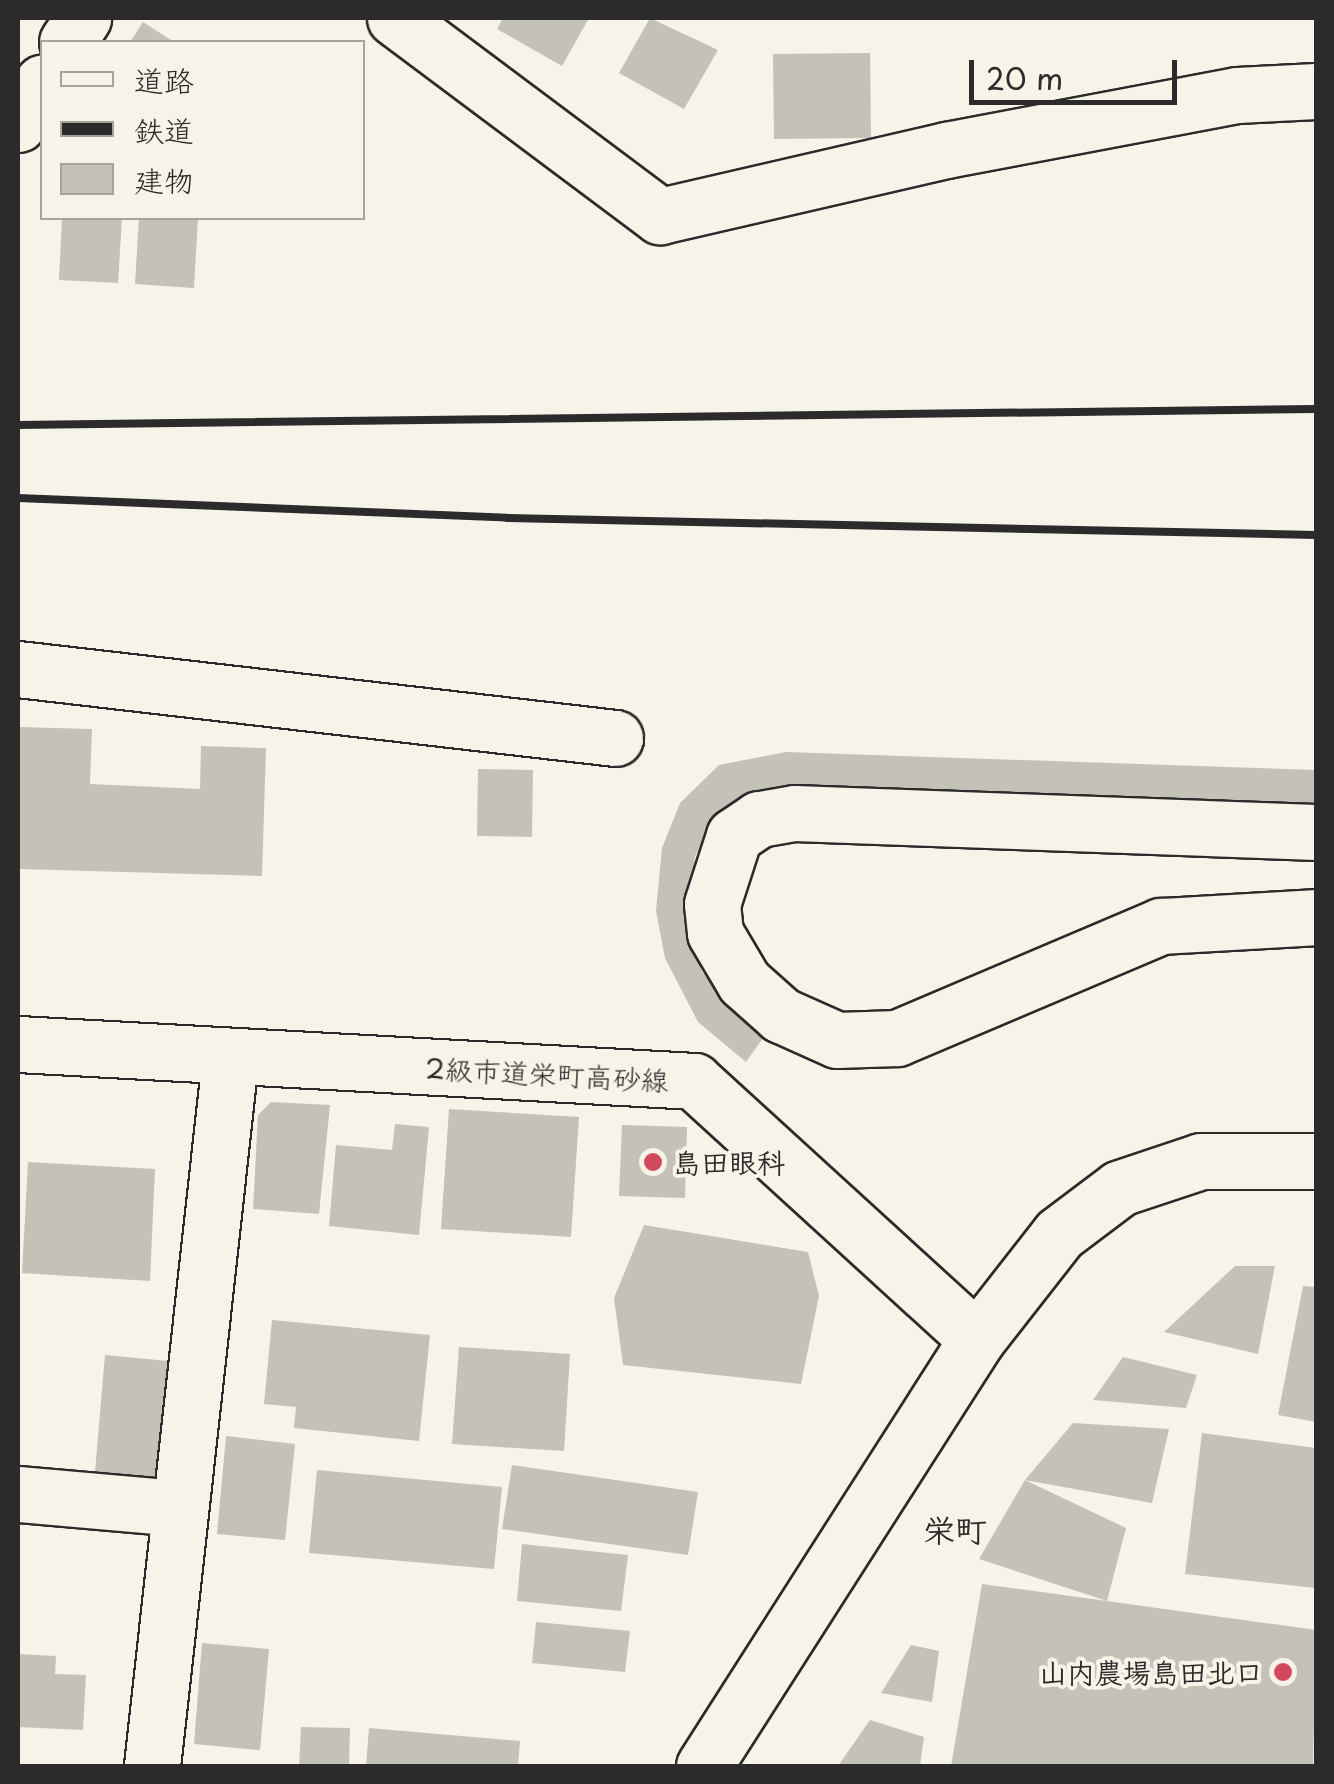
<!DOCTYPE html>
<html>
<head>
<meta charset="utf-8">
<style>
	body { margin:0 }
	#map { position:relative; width:1334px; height:1784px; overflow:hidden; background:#f7f3e8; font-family:"Playpen Sans","Klee One",sans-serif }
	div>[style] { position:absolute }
	.building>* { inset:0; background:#c4c1b9 }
	.roads { filter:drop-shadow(2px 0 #2b2b2b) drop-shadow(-2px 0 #2b2b2b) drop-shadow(0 2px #2b2b2b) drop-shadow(0 -2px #2b2b2b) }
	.minor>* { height:55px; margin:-27.5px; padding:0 27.5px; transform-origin:27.5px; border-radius:27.5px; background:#f7f3e8 }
	.rail>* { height:8px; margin:-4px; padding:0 4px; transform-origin:4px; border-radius:4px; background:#2b2b2b }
	.dots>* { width:28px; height:28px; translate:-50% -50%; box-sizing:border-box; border:5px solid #f7f3e8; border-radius:50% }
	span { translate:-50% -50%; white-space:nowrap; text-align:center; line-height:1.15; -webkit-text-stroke:8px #f7f3e8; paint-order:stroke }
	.street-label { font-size:28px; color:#2b2b2b }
	.poi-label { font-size:28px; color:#2b2b2b; font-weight:700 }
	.left { translate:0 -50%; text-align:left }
	.right { translate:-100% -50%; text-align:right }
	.quarter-label { font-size:32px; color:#2b2b2b; font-weight:700 }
	.frame { position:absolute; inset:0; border:20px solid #2b2b2b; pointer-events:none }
	.legend { position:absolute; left:40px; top:40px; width:325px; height:180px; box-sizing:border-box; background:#f7f3e8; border:2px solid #a5a39c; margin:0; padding:12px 18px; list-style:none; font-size:30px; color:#2b2b2b }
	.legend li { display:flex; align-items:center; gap:20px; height:50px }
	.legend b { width:50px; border:2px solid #a5a39c }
	.scale { position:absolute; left:969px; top:60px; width:208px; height:45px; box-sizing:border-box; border:5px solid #2b2b2b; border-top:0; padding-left:12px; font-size:30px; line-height:35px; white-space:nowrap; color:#2b2b2b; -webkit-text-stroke:8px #f7f3e8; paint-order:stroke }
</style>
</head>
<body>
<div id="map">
	<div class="building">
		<div style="clip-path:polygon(503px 18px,589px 18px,562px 66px,497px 29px)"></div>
		<div style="clip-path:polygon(650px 18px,718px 50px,684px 109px,619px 73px)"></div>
		<div style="clip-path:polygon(143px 22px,174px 42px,130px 42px)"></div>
		<div style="clip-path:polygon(870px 53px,871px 138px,774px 139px,773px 54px)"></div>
		<div style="clip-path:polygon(62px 218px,122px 218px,118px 283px,59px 280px)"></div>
		<div style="clip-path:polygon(139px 218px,198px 218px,194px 288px,135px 284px)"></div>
		<div style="clip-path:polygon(18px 727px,92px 729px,90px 784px,200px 789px,201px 746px,266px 748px,262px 876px,19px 869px)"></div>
		<div style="clip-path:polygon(786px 752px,1316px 770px,1316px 808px,724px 811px,695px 856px,689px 928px,702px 972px,763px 1038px,746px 1062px,698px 1022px,665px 958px,656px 911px,662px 848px,680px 803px,719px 765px)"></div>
		<div style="clip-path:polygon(478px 769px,533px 770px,532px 837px,477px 836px)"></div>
		<div style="clip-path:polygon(271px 1102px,330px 1105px,319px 1214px,253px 1209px,258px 1115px)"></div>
		<div style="clip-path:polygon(449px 1109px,579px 1117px,571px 1237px,441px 1229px)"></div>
		<div style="clip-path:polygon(395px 1124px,429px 1127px,419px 1235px,329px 1226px,336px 1145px,392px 1150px)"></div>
		<div style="clip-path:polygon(622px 1125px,687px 1127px,685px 1198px,619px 1196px)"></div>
		<div style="clip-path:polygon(28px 1162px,155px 1169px,150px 1281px,22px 1273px)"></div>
		<div style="clip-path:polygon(644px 1225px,808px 1252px,819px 1296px,801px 1384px,623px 1365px,614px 1298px)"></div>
		<div style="clip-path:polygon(1235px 1266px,1275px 1266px,1258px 1354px,1164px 1332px)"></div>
		<div style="clip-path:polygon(1303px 1286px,1316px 1287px,1316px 1422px,1278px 1415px)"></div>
		<div style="clip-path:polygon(272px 1320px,430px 1335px,419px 1441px,294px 1428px,296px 1407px,264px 1404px)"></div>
		<div style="clip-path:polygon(459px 1347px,570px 1354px,564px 1451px,452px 1444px)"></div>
		<div style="clip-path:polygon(105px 1355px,168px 1361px,157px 1478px,95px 1472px)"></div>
		<div style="clip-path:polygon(1123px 1357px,1197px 1375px,1186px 1408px,1093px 1400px)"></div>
		<div style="clip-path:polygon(1073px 1423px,1169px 1429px,1152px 1503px,1025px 1480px)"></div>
		<div style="clip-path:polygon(1202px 1433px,1316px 1448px,1316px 1588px,1185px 1574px)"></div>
		<div style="clip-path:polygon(226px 1436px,295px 1444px,285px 1540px,217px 1534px)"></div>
		<div style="clip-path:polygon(512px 1465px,698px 1492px,688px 1555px,502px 1529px)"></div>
		<div style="clip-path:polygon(317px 1470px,502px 1487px,494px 1569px,309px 1553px)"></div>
		<div style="clip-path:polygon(1025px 1480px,1126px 1528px,1107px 1601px,1316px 1630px,1313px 1766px,951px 1766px,982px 1584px,1107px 1601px,979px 1559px)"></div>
		<div style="clip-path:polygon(522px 1544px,628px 1555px,621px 1611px,517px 1601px)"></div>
		<div style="clip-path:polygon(536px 1622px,630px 1631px,625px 1672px,532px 1663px)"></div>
		<div style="clip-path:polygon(202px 1643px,269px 1649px,260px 1750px,194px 1744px)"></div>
		<div style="clip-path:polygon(911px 1645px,939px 1651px,932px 1702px,881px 1693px)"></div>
		<div style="clip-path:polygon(18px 1654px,56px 1656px,55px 1674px,86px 1675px,83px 1730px,18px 1727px)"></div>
		<div style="clip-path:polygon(870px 1720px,924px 1737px,920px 1766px,838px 1766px)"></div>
		<div style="clip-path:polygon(301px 1727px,350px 1728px,349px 1766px,299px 1766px)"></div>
		<div style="clip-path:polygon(369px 1728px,520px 1741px,518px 1766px,366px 1766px)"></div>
	</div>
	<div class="roads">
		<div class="minor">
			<div style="left:395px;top:18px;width:331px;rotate:36.8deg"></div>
			<div style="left:660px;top:216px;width:294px;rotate:-13deg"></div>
			<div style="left:946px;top:150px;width:296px;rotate:-10.7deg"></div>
			<div style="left:1237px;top:95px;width:79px;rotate:-2.9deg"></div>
			<div style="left:67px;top:42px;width:29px;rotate:-56deg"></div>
			<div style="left:18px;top:124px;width:48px;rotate:-59.7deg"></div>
			<div style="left:18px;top:669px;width:601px;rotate:6.59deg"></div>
			<div style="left:1316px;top:832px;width:522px;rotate:-177.92deg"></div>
			<div style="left:794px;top:813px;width:36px;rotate:170deg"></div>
			<div style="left:759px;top:819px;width:30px;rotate:146deg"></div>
			<div style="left:734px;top:836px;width:71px;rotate:107.9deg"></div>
			<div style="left:712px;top:904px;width:29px;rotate:84deg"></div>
			<div style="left:715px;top:933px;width:57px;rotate:59.4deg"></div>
			<div style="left:744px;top:982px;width:50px;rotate:41.7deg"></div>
			<div style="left:781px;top:1015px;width:61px;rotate:24.1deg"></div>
			<div style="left:837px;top:1040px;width:60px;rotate:-1.9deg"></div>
			<div style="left:897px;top:1038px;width:287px;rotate:-23deg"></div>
			<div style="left:1161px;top:926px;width:155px;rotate:-3.3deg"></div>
			<div style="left:18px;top:1044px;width:677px;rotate:3.13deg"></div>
			<div style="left:694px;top:1081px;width:383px;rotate:42.4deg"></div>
			<div style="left:18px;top:1494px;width:160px;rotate:5deg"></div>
			<div style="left:152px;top:1766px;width:711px;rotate:-83.7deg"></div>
			<div style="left:704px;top:1766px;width:507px;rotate:-57.41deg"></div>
			<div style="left:977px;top:1339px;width:133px;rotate:-52deg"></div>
			<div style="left:1059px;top:1234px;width:76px;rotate:-37deg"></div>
			<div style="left:1120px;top:1188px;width:85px;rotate:-18.4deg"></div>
			<div style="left:1201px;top:1161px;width:115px"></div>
		</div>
	</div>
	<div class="rail">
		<div style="left:18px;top:425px;width:1298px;rotate:-0.71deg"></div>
		<div style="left:18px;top:498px;width:489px;rotate:2.3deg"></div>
		<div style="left:507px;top:518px;width:809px;rotate:1.2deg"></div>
	</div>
	<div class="dots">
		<div style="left:653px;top:1162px;background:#d1495b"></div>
		<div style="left:1283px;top:1672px;background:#d1495b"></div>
	</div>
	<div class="street-label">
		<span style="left:547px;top:1074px;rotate:3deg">2級市道栄町高砂線</span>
	</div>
	<div class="poi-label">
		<span class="left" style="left:673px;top:1162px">島田眼科</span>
		<span class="right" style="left:1263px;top:1672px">山内農場島田北口</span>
	</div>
	<div class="quarter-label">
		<span style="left:955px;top:1529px">栄町</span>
	</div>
	<div class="frame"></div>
	<ul class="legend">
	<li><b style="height:12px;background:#f7f3e8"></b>道路</li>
	<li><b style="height:12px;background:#2b2b2b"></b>鉄道</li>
	<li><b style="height:28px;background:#c4c1b9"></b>建物</li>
	</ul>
	<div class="scale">20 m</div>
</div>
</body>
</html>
